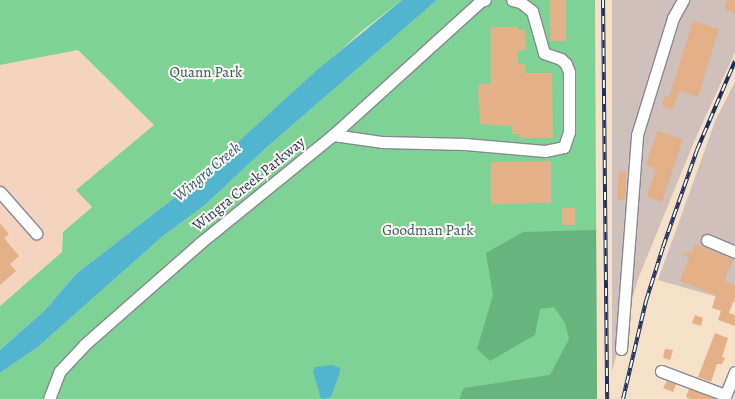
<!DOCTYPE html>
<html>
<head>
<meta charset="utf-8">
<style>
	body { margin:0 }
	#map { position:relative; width:735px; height:399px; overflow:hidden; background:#f4e1c7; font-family:Alegreya,serif }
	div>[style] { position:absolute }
	.built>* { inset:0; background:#f4d3c0 }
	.industrial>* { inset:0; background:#d0c0bc }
	.green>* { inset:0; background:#7fd295 }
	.forest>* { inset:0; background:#67b47e }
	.water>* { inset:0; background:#52b5d0 }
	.building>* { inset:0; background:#e3b087 }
	.roads { filter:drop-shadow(1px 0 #888892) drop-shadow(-1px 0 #888892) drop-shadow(0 1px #888892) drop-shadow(0 -1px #888892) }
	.minor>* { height:11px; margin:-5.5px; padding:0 5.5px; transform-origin:5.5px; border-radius:5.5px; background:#fff }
	.rail>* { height:4px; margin-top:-2px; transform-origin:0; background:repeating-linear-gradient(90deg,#fbf7ec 0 8px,#1b2f5e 0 16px); box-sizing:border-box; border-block:1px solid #1b2f5e }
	span { translate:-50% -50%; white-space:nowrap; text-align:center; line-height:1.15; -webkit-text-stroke:4px #fbf7ec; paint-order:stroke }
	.park-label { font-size:15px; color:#34586c }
	.street-label { font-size:15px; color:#1b2f5e }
	.water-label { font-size:16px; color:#2c5780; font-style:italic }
</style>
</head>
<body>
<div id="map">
	<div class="built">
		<div style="clip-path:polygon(78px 50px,154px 125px,77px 190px,92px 207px,63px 232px,62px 252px,0 306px,0 65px)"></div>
	</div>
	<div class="industrial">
		<div style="clip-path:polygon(612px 0,735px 0,735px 52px,694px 142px,638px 279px,612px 371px)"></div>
		<div style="clip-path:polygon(735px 82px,735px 302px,658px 280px,716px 119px)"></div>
	</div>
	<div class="green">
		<div style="clip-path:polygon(0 0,402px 0,362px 31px,192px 184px,76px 274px,45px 310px,0 350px,0 306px,62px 252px,63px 232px,92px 207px,76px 190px,154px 125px,78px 50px,0 65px)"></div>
		<div style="clip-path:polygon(437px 0,595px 0,597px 399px,0 399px,0 373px,38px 347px,163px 236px,205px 205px,267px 147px)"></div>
	</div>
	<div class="forest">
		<div style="clip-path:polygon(596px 230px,597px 399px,459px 399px,464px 388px,550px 375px,569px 339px,565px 323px,554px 307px,540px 309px,535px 335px,490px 361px,477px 349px,493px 295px,486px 253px,523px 232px)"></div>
	</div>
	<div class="water">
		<div style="clip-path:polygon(402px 0,437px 0,267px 147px,205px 205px,163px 236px,38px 347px,0 373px,0 350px,45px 310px,76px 274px,192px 184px,317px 70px)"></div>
		<div style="clip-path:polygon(332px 365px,340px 368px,340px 372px,331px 397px,321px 399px,313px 371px,315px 367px)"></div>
	</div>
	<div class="building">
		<div style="clip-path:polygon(550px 0,566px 0,566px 41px,550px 41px)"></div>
		<div style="clip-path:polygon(727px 0,735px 0,735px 13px,724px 9px)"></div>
		<div style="clip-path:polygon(693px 21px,719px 29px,698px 97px,679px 91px,673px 109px,662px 106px,665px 96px,669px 97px)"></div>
		<div style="clip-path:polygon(491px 27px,518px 27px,518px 30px,525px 30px,526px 50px,518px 50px,518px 64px,525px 64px,525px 73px,552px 73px,553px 138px,520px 138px,520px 134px,512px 134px,512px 126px,480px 124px,478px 84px,491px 84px)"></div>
		<div style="clip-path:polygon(657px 131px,683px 139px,662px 202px,647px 197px,656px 169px,646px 165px)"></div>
		<div style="clip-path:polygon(551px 161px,551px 203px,491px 204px,491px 162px)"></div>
		<div style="clip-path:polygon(619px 172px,627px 172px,625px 200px,617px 199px)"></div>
		<div style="clip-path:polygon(562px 208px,575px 208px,575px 225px,562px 225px)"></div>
		<div style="clip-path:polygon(0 223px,9px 234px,4px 238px,19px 256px,10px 264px,16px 271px,0 285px)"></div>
		<div style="clip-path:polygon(695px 244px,733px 259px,724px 281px,735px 285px,735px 297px,729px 313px,735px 315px,735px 326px,718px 320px,721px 311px,712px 308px,716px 295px,680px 281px,689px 257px,680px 254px,692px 252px)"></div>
		<div style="clip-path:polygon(695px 315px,703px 318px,701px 326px,692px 323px)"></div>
		<div style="clip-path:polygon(715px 333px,728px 338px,722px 357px,725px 358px,722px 364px,717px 364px,711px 382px,698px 377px)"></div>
		<div style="clip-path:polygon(665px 349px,673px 350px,670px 360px,663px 358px)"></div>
		<div style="clip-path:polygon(667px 381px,676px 384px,673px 392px,663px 388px)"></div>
		<div style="clip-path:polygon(689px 389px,716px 399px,691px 399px,686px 397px)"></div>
	</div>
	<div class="roads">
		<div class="minor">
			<div style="left:333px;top:135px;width:49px;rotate:8.1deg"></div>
			<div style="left:382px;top:142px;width:83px;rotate:1.4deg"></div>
			<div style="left:465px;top:144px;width:80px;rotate:5deg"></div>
			<div style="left:545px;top:151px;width:19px;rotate:-12deg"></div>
			<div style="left:564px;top:147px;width:16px;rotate:-72deg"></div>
			<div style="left:569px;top:132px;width:60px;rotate:-90deg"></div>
			<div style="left:569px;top:72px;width:9px;rotate:-111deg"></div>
			<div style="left:566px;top:64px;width:7px;rotate:-135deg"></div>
			<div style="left:561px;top:59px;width:18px;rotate:-161deg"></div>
			<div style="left:544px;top:53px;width:44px;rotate:-105.9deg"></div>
			<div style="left:532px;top:11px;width:15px;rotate:-143deg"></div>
			<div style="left:520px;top:2px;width:8px;rotate:-166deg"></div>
			<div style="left:0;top:192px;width:55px;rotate:48.7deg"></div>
			<div style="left:707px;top:240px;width:30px;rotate:23deg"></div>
			<div style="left:621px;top:349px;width:215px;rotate:-85.7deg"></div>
			<div style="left:637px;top:135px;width:122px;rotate:-72.9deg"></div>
			<div style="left:673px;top:18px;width:21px;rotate:-61deg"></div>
			<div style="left:661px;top:371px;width:68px;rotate:20.6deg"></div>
			<div style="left:49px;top:399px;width:30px;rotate:-69deg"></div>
			<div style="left:60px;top:371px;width:35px;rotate:-47deg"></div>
			<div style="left:84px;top:345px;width:154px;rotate:-41.3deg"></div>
			<div style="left:200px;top:243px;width:171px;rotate:-39.1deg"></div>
			<div style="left:333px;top:135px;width:200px;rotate:-42.2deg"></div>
			<div style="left:481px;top:1px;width:4px;rotate:-14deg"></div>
			<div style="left:724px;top:399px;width:29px;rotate:-68deg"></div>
		</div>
	</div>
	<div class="rail">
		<div style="left:603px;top:0;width:399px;rotate:89.4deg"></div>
		<div style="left:623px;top:399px;width:101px;rotate:-76.8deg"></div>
		<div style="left:646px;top:301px;width:57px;rotate:-72.5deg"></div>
		<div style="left:663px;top:247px;width:103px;rotate:-70.7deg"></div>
		<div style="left:697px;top:150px;width:97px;rotate:-66.9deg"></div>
	</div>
	<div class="park-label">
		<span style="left:206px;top:73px">Quann Park</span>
		<span style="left:428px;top:231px">Goodman Park</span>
	</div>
	<div class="street-label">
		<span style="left:249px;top:184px;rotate:-39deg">Wingra Creek Parkway</span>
	</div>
	<div class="water-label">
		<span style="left:207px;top:172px;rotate:-40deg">Wingra Creek</span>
	</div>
</div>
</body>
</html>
